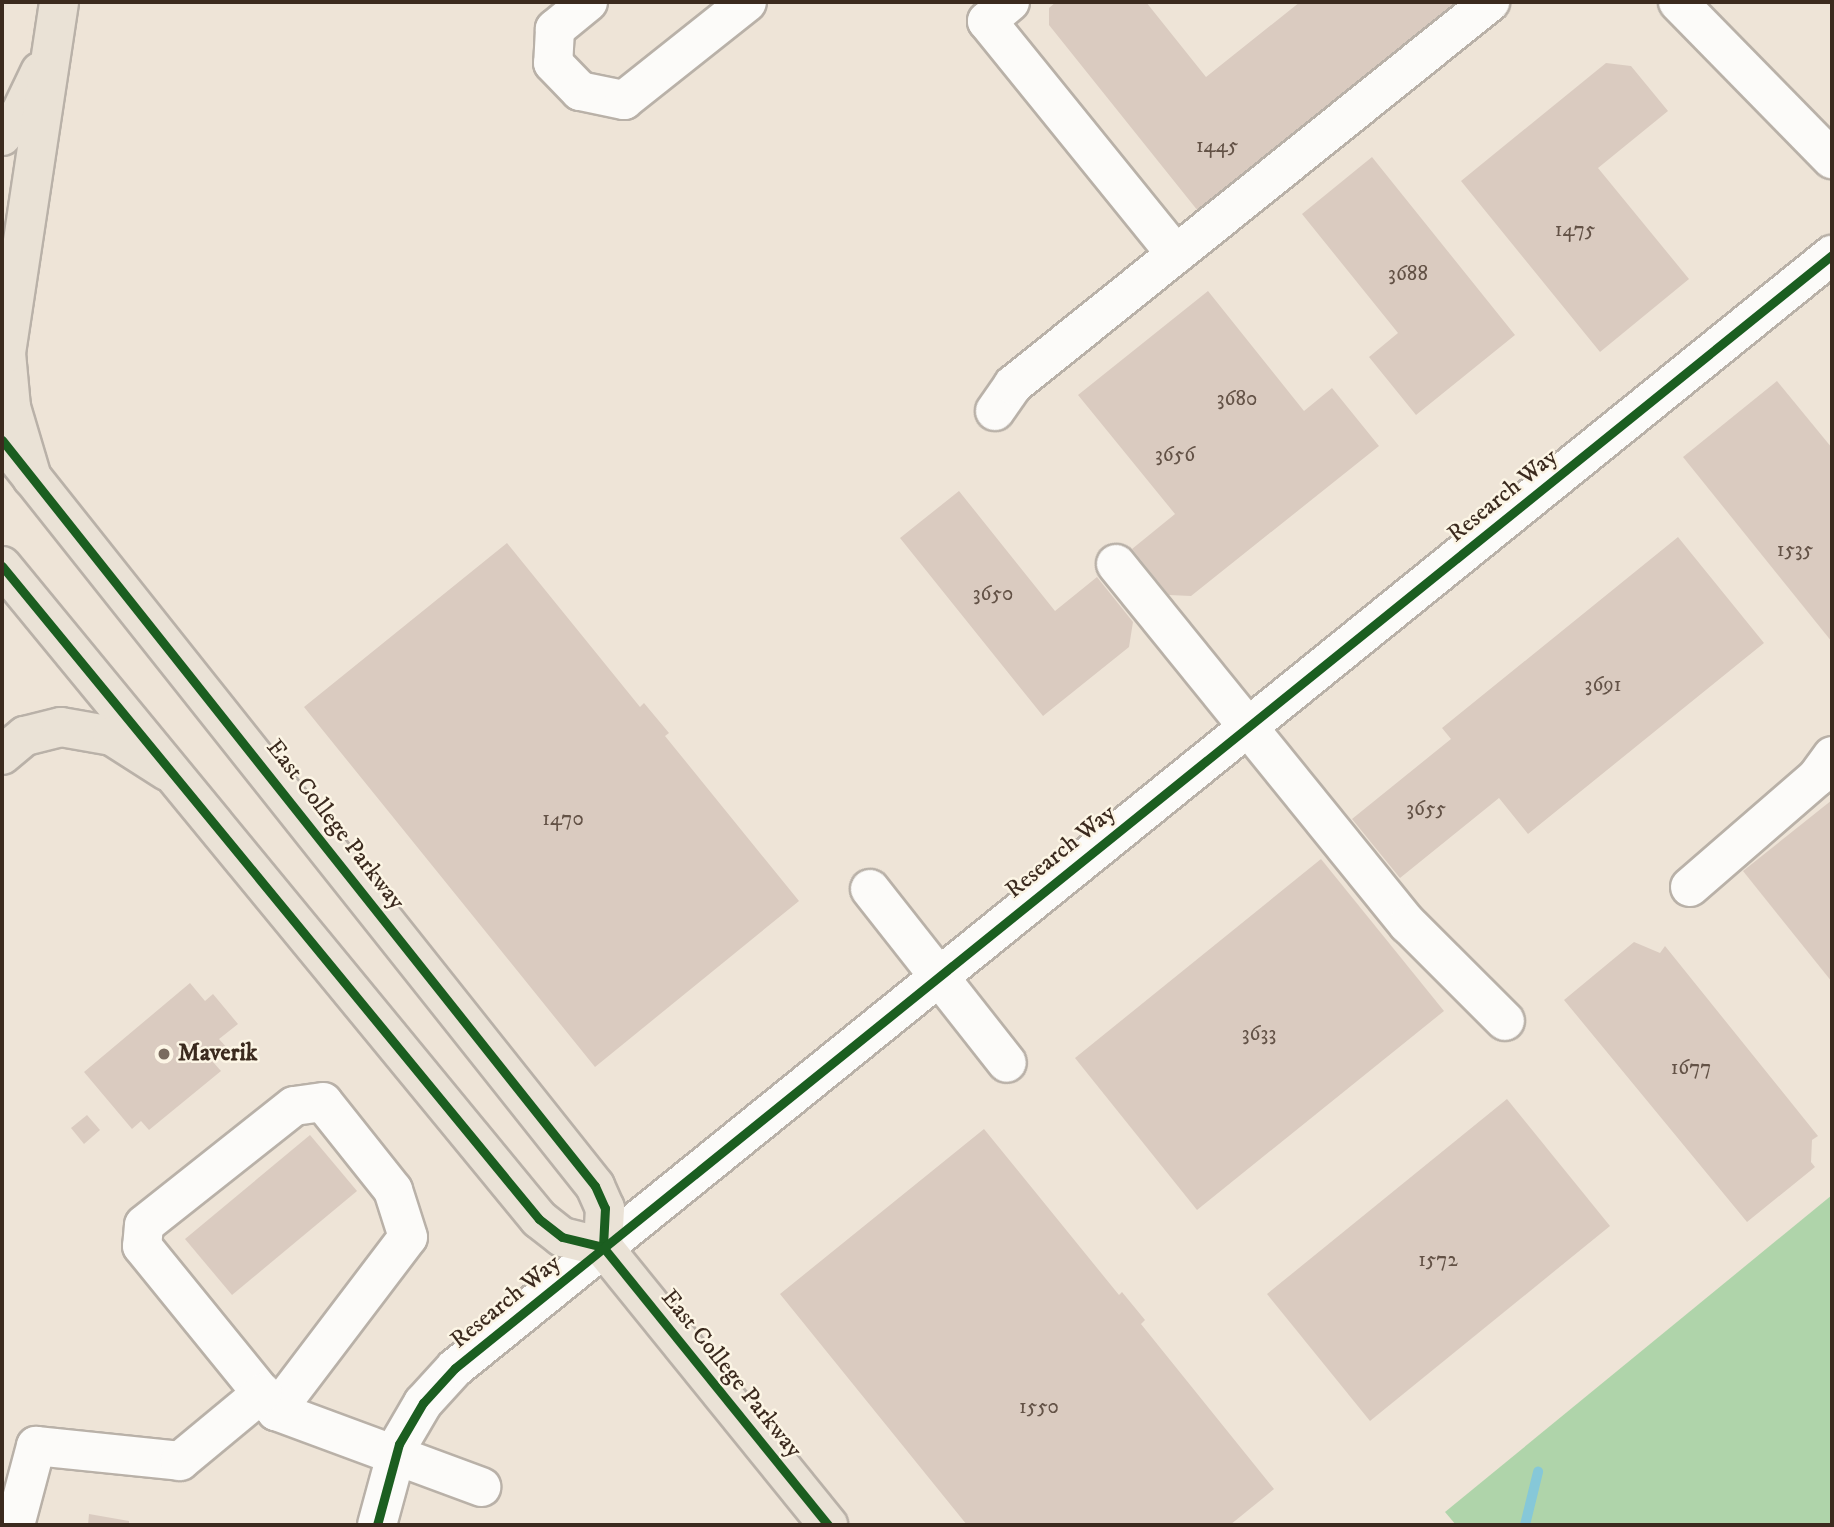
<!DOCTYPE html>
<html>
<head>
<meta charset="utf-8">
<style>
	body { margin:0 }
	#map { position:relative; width:1834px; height:1527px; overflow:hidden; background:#eee4d7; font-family:"IM FELL DW Pica",serif }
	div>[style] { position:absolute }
	.green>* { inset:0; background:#afd4aa }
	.stream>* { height:10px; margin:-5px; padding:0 5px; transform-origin:5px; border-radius:5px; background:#86c8d8 }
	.building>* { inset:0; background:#dacbc0 }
	.roads { filter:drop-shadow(2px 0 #b9b1a8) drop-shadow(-2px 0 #b9b1a8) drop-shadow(0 2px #b9b1a8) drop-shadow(0 -2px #b9b1a8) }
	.minor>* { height:38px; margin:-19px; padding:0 19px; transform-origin:19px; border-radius:19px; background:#fcfbf9 }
	.major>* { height:38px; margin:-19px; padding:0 19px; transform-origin:19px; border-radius:19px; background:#eae2d6 }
	.highway>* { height:38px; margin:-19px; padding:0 19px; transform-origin:19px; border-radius:19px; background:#eae2d6 }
	.cycleway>* { height:9px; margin:-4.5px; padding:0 4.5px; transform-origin:4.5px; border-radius:4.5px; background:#1b5e20 }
	.dots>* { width:19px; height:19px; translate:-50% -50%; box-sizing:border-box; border:4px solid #fcf5e5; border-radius:50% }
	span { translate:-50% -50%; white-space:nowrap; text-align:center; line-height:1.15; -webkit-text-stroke:5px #fcf5e5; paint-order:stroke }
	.number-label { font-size:21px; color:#635246 }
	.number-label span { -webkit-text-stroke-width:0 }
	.street-label { font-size:24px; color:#3b2a1e }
	.poi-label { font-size:24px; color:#3b2a1e; font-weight:700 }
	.left { translate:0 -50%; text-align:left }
	.frame { position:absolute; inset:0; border:4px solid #3b2a1e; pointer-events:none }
</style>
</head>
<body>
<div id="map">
	<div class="green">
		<div style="clip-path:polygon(1832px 1195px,1832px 1525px,1456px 1525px,1445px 1512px)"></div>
	</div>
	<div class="stream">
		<div style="left:1525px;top:1525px;width:55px;rotate:-76.2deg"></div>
	</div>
	<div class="building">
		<div style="clip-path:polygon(1056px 2px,1146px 2px,1206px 77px,1300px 2px,1468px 2px,1202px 216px,1049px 25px,1049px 8px)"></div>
		<div style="clip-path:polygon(1606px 63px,1631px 66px,1668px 111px,1598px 168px,1689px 279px,1600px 352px,1461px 181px)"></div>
		<div style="clip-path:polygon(1372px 157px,1515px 335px,1416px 415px,1369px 357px,1398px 333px,1302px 214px)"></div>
		<div style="clip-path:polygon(1208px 291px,1304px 411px,1332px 388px,1379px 446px,1191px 596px,1169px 595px,1132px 549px,1175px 514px,1078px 395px)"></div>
		<div style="clip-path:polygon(1777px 381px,1832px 448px,1832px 642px,1683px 457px)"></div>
		<div style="clip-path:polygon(959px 491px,1055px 611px,1097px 577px,1133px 622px,1129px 647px,1043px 716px,900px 538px)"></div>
		<div style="clip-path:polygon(1678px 537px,1764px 643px,1528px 834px,1499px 798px,1400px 878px,1352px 819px,1451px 739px,1442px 728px)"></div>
		<div style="clip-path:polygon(507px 543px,640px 707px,644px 703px,669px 733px,665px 736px,799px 901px,595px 1067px,304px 707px)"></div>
		<div style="clip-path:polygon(1832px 800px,1832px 982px,1743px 871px)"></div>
		<div style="clip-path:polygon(1321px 859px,1444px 1011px,1197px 1210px,1075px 1058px)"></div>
		<div style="clip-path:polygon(1634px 942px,1660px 953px,1665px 946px,1818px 1136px,1812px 1140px,1811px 1162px,1815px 1167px,1747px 1222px,1564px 1000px)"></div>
		<div style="clip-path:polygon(190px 983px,205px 1001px,213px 994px,238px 1024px,219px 1039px,228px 1049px,213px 1062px,221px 1071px,149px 1130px,141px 1121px,132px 1129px,84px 1072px)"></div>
		<div style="clip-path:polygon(1507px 1099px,1610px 1226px,1370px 1421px,1267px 1294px)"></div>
		<div style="clip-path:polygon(87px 1115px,100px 1130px,84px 1144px,71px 1128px)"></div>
		<div style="clip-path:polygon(984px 1129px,1119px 1295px,1122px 1292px,1145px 1320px,1141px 1324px,1274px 1489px,1230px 1525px,967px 1525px,780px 1294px)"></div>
		<div style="clip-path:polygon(310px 1135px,357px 1191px,232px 1295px,185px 1239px)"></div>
		<div style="clip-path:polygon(89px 1514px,129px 1521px,129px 1525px,88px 1525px)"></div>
	</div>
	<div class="roads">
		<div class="minor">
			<div style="left:588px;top:2px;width:43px;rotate:140.7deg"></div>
			<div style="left:555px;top:29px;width:34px;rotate:93deg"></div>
			<div style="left:553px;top:63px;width:39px;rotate:46deg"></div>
			<div style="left:580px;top:91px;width:45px;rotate:11.6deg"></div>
			<div style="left:624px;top:100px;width:157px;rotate:-38.5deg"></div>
			<div style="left:1010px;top:2px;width:30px;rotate:140deg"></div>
			<div style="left:987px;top:21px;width:300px;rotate:51deg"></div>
			<div style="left:1678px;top:2px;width:220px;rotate:45.6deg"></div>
			<div style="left:995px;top:411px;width:32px;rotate:-55deg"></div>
			<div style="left:1013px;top:385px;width:612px;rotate:-38.76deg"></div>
			<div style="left:1116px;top:564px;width:464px;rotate:51deg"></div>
			<div style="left:1408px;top:924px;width:137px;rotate:45deg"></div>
			<div style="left:1690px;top:887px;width:168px;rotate:-40.9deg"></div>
			<div style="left:1817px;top:777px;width:26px;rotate:-54deg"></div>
			<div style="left:870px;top:889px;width:221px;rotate:51.8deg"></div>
			<div style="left:276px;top:1411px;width:218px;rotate:-52.8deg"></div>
			<div style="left:408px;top:1237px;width:49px;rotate:-107.7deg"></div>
			<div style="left:393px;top:1190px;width:112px;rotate:-128.5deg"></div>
			<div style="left:323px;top:1102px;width:29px;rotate:172deg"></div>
			<div style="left:294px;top:1106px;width:191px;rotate:141.6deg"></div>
			<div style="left:144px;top:1225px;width:21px;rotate:95deg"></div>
			<div style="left:142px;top:1246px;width:213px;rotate:50.9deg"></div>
			<div style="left:276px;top:1411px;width:219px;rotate:20.3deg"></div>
			<div style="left:15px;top:1525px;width:82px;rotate:-75.1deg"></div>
			<div style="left:36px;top:1446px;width:145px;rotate:5.9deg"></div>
			<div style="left:180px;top:1461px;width:107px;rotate:-39.7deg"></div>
			<div style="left:377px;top:1525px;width:84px;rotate:-74.8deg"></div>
			<div style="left:399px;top:1444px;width:48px;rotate:-59.7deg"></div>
			<div style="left:423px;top:1403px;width:47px;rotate:-47.6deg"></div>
			<div style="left:455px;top:1368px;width:1771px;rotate:-38.95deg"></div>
		</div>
		<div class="major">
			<div style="left:11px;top:451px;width:939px;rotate:51.53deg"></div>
			<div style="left:595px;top:1186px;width:24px;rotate:66deg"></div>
			<div style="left:605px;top:1208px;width:39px;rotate:93deg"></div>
			<div style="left:2px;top:566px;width:845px;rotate:50.57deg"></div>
			<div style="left:539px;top:1219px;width:29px;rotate:38deg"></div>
			<div style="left:562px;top:1237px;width:42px;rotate:13.7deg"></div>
			<div style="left:603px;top:1247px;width:358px;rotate:51deg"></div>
		</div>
		<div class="highway">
			<div style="left:2px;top:136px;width:28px;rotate:-51deg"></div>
			<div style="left:20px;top:114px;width:47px;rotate:-64.5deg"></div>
			<div style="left:32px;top:478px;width:74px;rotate:-106.5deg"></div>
			<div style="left:11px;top:407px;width:54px;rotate:-95.3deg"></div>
			<div style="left:6px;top:353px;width:355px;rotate:-81.4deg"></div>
			<div style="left:2px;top:755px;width:30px;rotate:-40deg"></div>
			<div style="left:25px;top:736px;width:37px;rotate:-14deg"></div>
			<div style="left:61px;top:727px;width:52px;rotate:10deg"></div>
			<div style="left:112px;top:736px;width:65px;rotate:32.5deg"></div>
		</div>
	</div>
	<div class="cycleway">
		<div style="left:2px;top:440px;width:953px;rotate:51.52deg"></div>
		<div style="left:595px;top:1186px;width:24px;rotate:66deg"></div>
		<div style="left:605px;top:1208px;width:39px;rotate:93deg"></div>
		<div style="left:2px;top:566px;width:845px;rotate:50.57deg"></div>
		<div style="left:539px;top:1219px;width:29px;rotate:38deg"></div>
		<div style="left:562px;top:1237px;width:42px;rotate:13.7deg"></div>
		<div style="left:603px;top:1247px;width:358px;rotate:51deg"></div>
		<div style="left:377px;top:1525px;width:84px;rotate:-74.8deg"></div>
		<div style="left:399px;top:1444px;width:48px;rotate:-59.7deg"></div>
		<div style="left:423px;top:1403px;width:47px;rotate:-47.6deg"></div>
		<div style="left:455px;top:1368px;width:1771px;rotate:-38.95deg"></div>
	</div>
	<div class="dots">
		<div style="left:164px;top:1054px;background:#7a6b5f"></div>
	</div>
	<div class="number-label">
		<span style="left:1217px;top:146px">1445</span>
		<span style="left:1575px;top:230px">1475</span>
		<span style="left:1408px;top:274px">3688</span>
		<span style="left:1237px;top:399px">3680</span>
		<span style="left:1175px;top:455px">3656</span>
		<span style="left:1795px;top:550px">1535</span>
		<span style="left:993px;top:594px">3650</span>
		<span style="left:1603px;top:685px">3691</span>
		<span style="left:1426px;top:809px">3655</span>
		<span style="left:563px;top:819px">1470</span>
		<span style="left:1259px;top:1034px">3633</span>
		<span style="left:1691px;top:1068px">1677</span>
		<span style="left:1438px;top:1260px">1572</span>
		<span style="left:1039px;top:1407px">1550</span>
	</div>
	<div class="street-label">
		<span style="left:1503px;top:496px;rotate:-39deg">Research Way</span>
		<span style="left:335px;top:825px;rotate:52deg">East College Parkway</span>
		<span style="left:1061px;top:852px;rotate:-39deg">Research Way</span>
		<span style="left:506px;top:1302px;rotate:-39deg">Research Way</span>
		<span style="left:731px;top:1374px;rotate:51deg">East College Parkway</span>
	</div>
	<div class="poi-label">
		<span class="left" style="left:178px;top:1054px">Maverik</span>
	</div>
	<div class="frame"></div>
</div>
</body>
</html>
